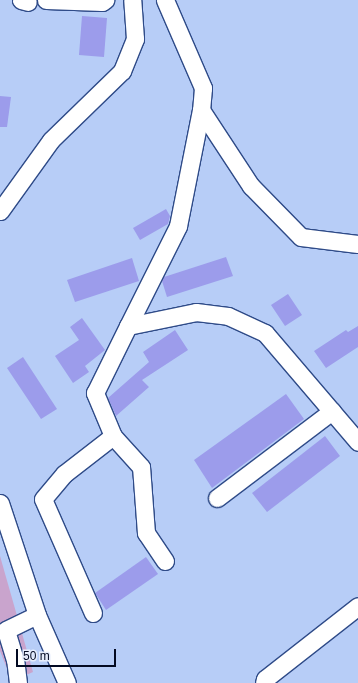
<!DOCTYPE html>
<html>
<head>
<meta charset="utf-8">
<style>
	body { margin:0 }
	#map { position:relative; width:358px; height:683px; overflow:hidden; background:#b7cdf7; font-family:Arial,sans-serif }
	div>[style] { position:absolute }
	.green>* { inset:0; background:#c9a4cd }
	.building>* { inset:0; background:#9c9ceb }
	.roads { filter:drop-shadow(1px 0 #2f4b88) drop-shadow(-1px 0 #2f4b88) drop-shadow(0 1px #2f4b88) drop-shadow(0 -1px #2f4b88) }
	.minor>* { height:17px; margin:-8.5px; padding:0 8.5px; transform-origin:8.5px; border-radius:8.5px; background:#fff }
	span { translate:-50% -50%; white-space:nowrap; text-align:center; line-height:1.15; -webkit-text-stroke:3px #e6edfc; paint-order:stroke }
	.scale { position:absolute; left:16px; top:649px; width:100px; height:18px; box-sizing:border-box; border:2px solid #030a22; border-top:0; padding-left:5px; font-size:12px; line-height:14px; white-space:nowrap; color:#030a22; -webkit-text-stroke:3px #e6edfc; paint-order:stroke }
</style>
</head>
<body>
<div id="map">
	<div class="green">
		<div style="clip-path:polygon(0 556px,33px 672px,12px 681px,0 651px)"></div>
	</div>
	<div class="building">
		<div style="clip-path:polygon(82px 16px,107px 18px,104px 57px,79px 55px)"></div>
		<div style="clip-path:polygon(0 96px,11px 97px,7px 127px,0 127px)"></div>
		<div style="clip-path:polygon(166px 209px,170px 216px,168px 224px,140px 240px,133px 228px)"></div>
		<div style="clip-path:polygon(226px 257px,233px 276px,167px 297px,162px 281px,164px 277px)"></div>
		<div style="clip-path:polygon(132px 258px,139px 281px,75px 302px,67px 280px)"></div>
		<div style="clip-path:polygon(288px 294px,302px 315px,285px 326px,271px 305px)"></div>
		<div style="clip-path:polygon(82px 318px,105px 350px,85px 366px,89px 372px,73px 383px,55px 356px,79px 340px,70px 327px)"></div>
		<div style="clip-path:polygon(358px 326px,358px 347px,326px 368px,314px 351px,346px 330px,348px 332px)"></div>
		<div style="clip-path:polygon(175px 330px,188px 350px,142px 380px,149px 387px,116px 416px,108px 398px,149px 362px,143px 352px)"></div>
		<div style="clip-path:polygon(23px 357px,57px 409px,41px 419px,7px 368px)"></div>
		<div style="clip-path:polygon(286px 394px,304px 419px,212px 488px,194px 460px)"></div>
		<div style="clip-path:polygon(325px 436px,340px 456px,267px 512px,252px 493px)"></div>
		<div style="clip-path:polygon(146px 557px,158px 574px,106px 610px,95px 593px)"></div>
	</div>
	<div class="roads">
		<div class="minor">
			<div style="left:21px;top:0;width:7px;rotate:16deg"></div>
			<div style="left:46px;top:0;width:56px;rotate:2deg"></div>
			<div style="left:102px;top:2px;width:4px;rotate:-34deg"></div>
			<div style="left:165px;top:0;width:96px;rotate:66.6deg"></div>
			<div style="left:203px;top:88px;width:22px;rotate:95deg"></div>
			<div style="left:201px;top:110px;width:91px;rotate:56.7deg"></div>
			<div style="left:251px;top:186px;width:71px;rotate:45.6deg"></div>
			<div style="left:301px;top:237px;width:57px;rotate:7deg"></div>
			<div style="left:0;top:211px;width:87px;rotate:-54.3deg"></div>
			<div style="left:51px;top:140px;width:99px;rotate:-44.2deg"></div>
			<div style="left:122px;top:71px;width:35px;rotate:-68deg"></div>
			<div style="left:135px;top:39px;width:39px;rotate:-94deg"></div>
			<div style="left:128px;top:326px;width:112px;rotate:-63.4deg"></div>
			<div style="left:178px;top:226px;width:118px;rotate:-78.8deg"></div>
			<div style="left:217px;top:498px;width:144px;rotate:-37.1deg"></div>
			<div style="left:0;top:503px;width:118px;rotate:71.7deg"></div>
			<div style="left:37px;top:615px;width:74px;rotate:66.2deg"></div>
			<div style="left:165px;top:561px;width:34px;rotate:-124deg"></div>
			<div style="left:146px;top:533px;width:66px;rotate:-94.3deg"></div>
			<div style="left:141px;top:467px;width:42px;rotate:-132.1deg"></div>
			<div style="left:113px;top:436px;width:47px;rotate:-112.7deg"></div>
			<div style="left:95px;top:393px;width:75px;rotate:-63.8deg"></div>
			<div style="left:128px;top:326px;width:69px;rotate:-11.6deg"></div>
			<div style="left:196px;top:312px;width:32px;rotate:7deg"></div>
			<div style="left:228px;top:316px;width:41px;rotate:24.7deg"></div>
			<div style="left:265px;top:333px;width:143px;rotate:49.5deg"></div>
			<div style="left:93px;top:613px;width:124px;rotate:-113.7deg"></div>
			<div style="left:43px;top:499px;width:33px;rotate:-50deg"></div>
			<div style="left:64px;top:474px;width:62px;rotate:-37.8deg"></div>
			<div style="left:18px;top:683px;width:23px;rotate:-97deg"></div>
			<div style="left:15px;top:660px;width:31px;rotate:-107deg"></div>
			<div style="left:6px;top:630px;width:34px;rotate:-26deg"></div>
			<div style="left:264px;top:683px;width:4px;rotate:-76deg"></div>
			<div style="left:265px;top:679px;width:118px;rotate:-38.1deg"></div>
		</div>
	</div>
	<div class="scale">50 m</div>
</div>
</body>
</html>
